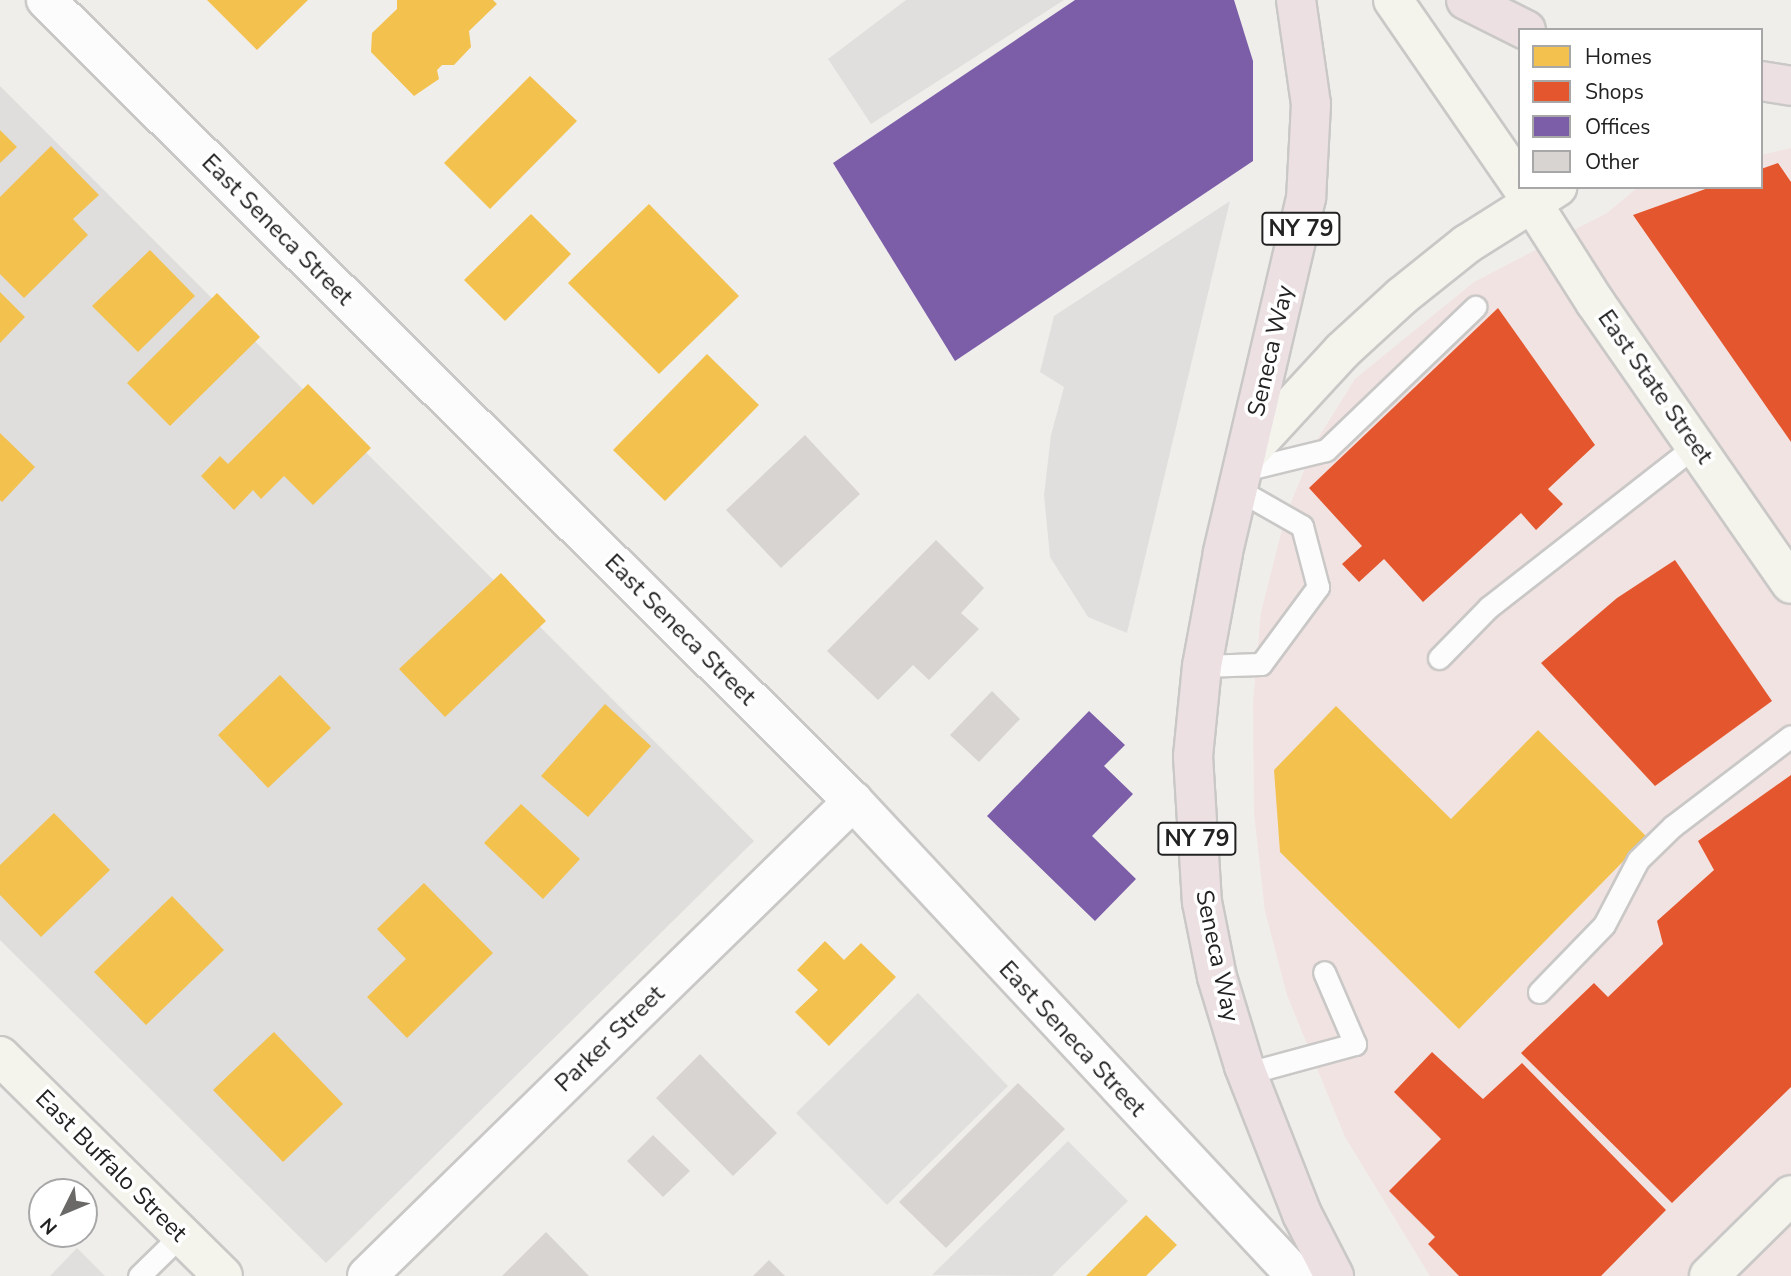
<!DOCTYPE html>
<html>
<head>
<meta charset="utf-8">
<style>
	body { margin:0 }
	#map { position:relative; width:1791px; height:1276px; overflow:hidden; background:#f0eeeb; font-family:"Nunito Sans",sans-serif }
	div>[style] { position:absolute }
	.residential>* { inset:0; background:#dfdedc }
	.commercial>* { inset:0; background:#f1e3e1 }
	.parking>* { inset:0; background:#e0dfde }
	.homes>* { inset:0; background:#f2c14e }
	.shops>* { inset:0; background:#e4572e }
	.offices>* { inset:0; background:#7b5ea7 }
	.building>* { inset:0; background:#d7d4d2 }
	.roads { filter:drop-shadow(2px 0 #c9c8c7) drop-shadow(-2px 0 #c9c8c7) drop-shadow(0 2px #c9c8c7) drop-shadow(0 -2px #c9c8c7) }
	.lane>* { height:21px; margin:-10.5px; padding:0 10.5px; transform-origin:10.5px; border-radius:10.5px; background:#fdfcfc }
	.street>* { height:38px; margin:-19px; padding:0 19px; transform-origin:19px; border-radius:19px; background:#fdfcfc }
	.secondary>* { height:38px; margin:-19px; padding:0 19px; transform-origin:19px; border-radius:19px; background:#f4f4ed }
	.highway>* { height:38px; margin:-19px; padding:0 19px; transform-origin:19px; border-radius:19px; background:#ece0e2 }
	span { translate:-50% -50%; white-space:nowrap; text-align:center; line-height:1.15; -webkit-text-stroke:7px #fff; paint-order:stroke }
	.shield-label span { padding:2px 5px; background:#fff; border:2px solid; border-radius:5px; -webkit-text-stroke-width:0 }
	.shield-label { font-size:23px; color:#222; font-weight:700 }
	.street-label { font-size:24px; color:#222 }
	.legend { position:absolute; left:1518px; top:28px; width:245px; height:161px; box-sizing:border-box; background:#fff; border:2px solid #a7a7a7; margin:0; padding:9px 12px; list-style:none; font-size:21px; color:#222 }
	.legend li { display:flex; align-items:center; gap:14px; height:35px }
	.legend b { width:35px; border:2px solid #a7a7a7 }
	.north { position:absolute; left:28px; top:1178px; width:70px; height:70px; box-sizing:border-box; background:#fff; border:2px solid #a7a7a7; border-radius:50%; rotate:227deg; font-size:19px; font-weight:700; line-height:28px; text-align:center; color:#222 }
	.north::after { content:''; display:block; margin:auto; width:24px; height:32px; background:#6a6968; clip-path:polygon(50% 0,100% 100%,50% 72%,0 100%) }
</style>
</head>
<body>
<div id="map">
	<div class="residential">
		<div style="clip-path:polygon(0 86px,754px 841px,326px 1263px,0 940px)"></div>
	</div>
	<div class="commercial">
		<div style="clip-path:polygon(1791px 148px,1791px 1276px,1430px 1276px,1345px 1137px,1287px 995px,1265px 911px,1254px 813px,1253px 703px,1261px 612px,1286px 514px,1317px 440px,1355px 379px,1474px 282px,1607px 213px,1638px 187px,1761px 187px,1761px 155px)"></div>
	</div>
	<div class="parking">
		<div style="clip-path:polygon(906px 0,1064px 0,871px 124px,828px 59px)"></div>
		<div style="clip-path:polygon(1230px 201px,1127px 633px,1088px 617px,1050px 557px,1044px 495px,1051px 435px,1064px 387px,1040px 372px,1054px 316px)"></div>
		<div style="clip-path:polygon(918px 993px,1008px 1086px,887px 1205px,796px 1113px)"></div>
		<div style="clip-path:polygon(1068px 1141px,1128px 1201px,1052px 1276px,932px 1275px)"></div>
		<div style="clip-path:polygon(77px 1248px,105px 1276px,50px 1276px)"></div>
	</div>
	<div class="homes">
		<div style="clip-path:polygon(207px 0,308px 0,257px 50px)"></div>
		<div style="clip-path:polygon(397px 0,493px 0,497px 4px,469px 31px,471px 47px,454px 65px,442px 65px,437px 70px,439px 79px,414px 96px,371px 52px,372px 33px,397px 9px)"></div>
		<div style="clip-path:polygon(530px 76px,577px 121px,490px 209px,444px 163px)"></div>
		<div style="clip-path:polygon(0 130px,17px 147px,0 163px)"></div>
		<div style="clip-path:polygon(51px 146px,99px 195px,73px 219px,88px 235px,24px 298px,0 274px,0 197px)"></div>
		<div style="clip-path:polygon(649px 204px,739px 296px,659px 374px,568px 283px)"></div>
		<div style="clip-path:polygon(531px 214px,571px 254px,505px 321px,464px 280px)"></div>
		<div style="clip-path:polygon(150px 250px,195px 296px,138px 352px,92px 306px)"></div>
		<div style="clip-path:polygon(0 292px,25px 317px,0 343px)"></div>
		<div style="clip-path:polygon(217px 293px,260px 337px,170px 426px,127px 383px)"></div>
		<div style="clip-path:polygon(707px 354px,759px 405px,665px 501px,613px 450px)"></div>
		<div style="clip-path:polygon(308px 384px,371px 448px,313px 505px,284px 476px,261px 499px,253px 490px,234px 510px,201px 476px,220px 456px,228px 464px)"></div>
		<div style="clip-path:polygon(0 433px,35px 467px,2px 502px,0 500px)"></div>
		<div style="clip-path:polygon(501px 573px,546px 621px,445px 717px,399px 669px)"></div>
		<div style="clip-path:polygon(280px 675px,331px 728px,268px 788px,218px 735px)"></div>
		<div style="clip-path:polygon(605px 704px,651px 746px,588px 817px,541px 776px)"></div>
		<div style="clip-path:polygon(1336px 706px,1451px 819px,1538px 730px,1647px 837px,1459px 1029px,1280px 852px,1274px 770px)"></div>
		<div style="clip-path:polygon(521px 804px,580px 859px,543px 899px,484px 843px)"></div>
		<div style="clip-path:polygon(54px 813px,110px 870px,41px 937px,0 895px,0 865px)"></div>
		<div style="clip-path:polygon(424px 883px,493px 953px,407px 1038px,367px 997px,406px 959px,377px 929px)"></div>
		<div style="clip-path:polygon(172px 896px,224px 950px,146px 1025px,94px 972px)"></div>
		<div style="clip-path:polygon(825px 941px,844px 960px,861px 943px,896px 977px,829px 1046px,795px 1012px,818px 990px,797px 970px)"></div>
		<div style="clip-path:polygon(274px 1032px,343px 1104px,283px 1162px,213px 1090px)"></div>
		<div style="clip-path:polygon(1146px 1215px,1177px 1245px,1146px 1276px,1086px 1276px)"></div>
	</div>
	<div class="shops">
		<div style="clip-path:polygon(1778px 163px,1791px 182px,1791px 442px,1633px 215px,1711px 187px,1761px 187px,1761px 169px)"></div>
		<div style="clip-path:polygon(1498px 308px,1595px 445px,1548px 489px,1563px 504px,1536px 530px,1521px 513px,1423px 602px,1384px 559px,1359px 582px,1342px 564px,1362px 546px,1309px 488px)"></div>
		<div style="clip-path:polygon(1675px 560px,1772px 701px,1655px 786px,1541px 663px,1617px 598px)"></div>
		<div style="clip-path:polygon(1791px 775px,1791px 1087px,1672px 1203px,1521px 1053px,1594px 983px,1608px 997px,1663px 944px,1657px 921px,1714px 870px,1698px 841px)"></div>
		<div style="clip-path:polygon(1432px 1052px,1483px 1099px,1522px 1063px,1666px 1210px,1601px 1276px,1459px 1276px,1428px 1244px,1435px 1237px,1389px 1191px,1441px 1139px,1394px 1092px)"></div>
	</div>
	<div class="offices">
		<div style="clip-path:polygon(1075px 0,1234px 0,1253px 61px,1253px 161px,955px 361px,833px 163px)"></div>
		<div style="clip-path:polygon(1089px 711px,1125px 745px,1104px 766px,1133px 794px,1092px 836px,1136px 879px,1095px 921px,987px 816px)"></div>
	</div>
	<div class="building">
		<div style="clip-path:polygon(805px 435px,860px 494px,781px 568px,726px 510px)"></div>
		<div style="clip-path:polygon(936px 540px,984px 588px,961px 613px,979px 629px,929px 680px,913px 665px,878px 700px,827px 651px)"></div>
		<div style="clip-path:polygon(992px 691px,1020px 719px,979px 762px,950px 735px)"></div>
		<div style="clip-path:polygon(700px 1054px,777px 1133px,733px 1176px,656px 1098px)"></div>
		<div style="clip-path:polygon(1018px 1083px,1065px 1129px,946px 1248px,899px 1202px)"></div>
		<div style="clip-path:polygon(653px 1135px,690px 1171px,663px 1197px,627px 1161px)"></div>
		<div style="clip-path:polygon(546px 1232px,589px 1276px,502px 1276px)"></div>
		<div style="clip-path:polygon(769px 1260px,785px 1276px,753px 1276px)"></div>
	</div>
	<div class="roads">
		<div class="lane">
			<div style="left:1244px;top:470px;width:84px;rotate:-13.7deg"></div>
			<div style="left:1326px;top:450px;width:207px;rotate:-43.8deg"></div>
			<div style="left:1439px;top:658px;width:71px;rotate:-45.6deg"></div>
			<div style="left:1489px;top:607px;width:261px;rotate:-38deg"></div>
			<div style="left:1202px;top:666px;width:59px;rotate:-1.9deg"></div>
			<div style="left:1261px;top:664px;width:96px;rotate:-53.5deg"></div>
			<div style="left:1318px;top:587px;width:63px;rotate:-104.7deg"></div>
			<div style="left:1302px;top:526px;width:73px;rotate:-150.3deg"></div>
			<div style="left:1539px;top:992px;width:93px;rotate:-45.9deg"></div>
			<div style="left:1604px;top:925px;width:73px;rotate:-62.4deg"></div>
			<div style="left:1638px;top:860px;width:49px;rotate:-44.2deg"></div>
			<div style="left:1673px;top:826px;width:148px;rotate:-37.3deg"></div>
			<div style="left:1248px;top:1073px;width:111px;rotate:-15.2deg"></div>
			<div style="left:1355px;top:1044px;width:78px;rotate:-113.3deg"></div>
			<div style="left:139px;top:1276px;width:59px;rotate:-44.3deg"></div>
		</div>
		<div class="street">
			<div style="left:46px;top:0;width:1137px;rotate:44.79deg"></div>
			<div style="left:853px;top:801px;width:650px;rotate:47deg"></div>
			<div style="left:367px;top:1276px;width:680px;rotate:-44.34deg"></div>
		</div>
		<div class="secondary">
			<div style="left:1393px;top:0;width:224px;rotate:55.4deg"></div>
			<div style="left:1522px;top:187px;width:136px;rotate:57.6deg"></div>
			<div style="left:1595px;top:302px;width:343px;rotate:55.2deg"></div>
			<div style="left:1248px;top:453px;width:139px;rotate:-47.3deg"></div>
			<div style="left:1342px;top:351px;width:81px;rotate:-42.5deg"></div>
			<div style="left:1402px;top:296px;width:83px;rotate:-38.7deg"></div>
			<div style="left:1467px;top:244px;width:107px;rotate:-32.3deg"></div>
			<div style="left:0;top:1056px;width:313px;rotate:44.6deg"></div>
			<div style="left:1709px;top:1276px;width:115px;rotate:-44.6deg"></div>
		</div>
		<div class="highway">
			<div style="left:1296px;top:0;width:105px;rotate:81.8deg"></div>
			<div style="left:1311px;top:104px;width:94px;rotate:93deg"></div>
			<div style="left:1306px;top:198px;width:365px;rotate:103.2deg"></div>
			<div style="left:1223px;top:553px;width:115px;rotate:100.5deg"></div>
			<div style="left:1202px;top:666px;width:90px;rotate:95.7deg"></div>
			<div style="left:1193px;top:756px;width:146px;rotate:86.5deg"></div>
			<div style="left:1202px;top:902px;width:76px;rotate:78.7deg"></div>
			<div style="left:1217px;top:977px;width:93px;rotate:73.1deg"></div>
			<div style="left:1244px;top:1066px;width:159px;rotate:68.6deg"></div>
			<div style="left:1302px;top:1214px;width:70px;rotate:62.7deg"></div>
			<div style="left:1466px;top:0;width:67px;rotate:26.6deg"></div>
			<div style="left:1761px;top:81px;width:30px;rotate:9deg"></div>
		</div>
	</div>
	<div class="shield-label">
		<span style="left:1301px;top:229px">NY 79</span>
		<span style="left:1197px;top:839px">NY 79</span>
	</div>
	<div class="street-label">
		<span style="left:277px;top:230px;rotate:45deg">East Seneca Street</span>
		<span style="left:1271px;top:351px;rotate:-77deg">Seneca Way</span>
		<span style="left:1655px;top:387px;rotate:55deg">East State Street</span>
		<span style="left:680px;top:630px;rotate:45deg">East Seneca Street</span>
		<span style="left:1217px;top:956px;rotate:78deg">Seneca Way</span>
		<span style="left:610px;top:1039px;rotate:-44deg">Parker Street</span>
		<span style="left:1072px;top:1039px;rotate:47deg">East Seneca Street</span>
		<span style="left:111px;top:1166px;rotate:45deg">East Buffalo Street</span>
	</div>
	<ul class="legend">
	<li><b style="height:19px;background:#f2c14e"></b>Homes</li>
	<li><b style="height:19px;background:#e4572e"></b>Shops</li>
	<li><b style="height:19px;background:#7b5ea7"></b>Offices</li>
	<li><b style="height:19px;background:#d7d4d2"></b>Other</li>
	</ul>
	<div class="north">N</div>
</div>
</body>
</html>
